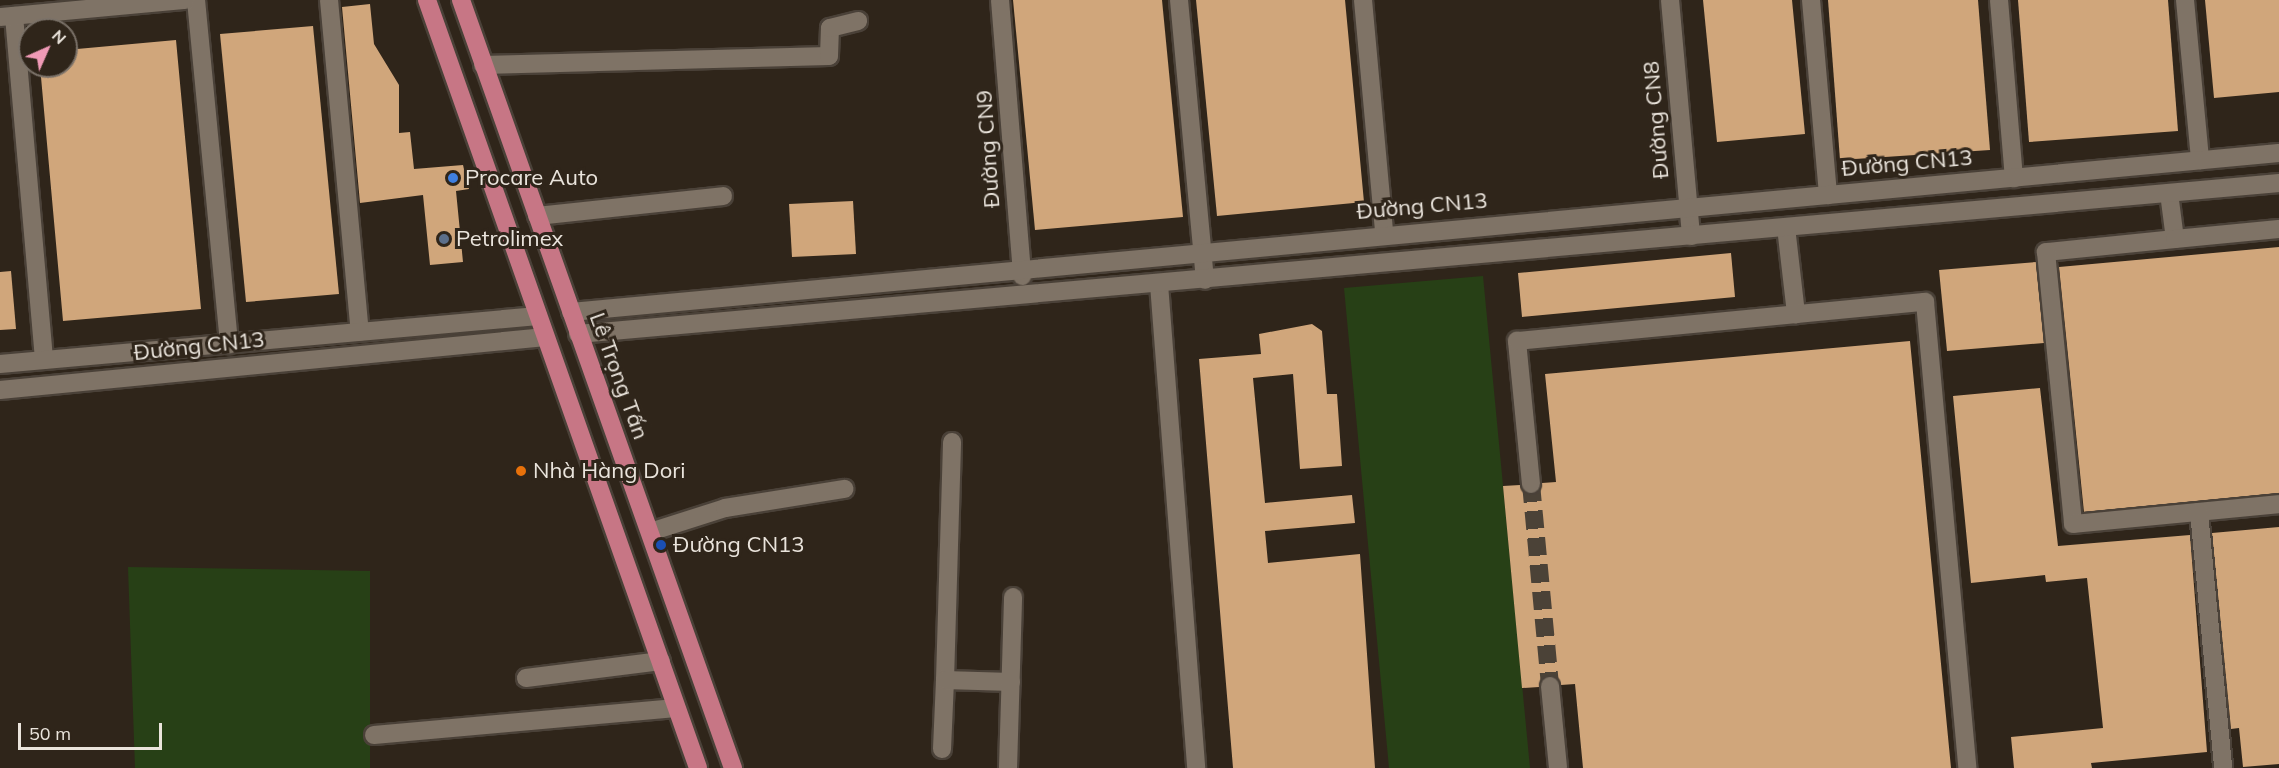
<!DOCTYPE html>
<html>
<head>
<meta charset="utf-8">
<style>
	body { margin:0 }
	#map { position:relative; width:2279px; height:768px; overflow:hidden; background:#2f251a; font-family:Mulish,sans-serif }
	div>[style] { position:absolute }
	.green>* { inset:0; background:#274016 }
	.building>* { inset:0; background:#d0a67b }
	.minor-tunnel>* { height:18px; margin-top:-9px; transform-origin:0; background:repeating-linear-gradient(90deg,#4b4237 0 18px,transparent 0 27px) }
	.roads { filter:drop-shadow(2px 0 #4a4138) drop-shadow(-2px 0 #4a4138) drop-shadow(0 2px #4a4138) drop-shadow(0 -2px #4a4138) }
	.minor>* { height:18px; margin:-9px; padding:0 9px; transform-origin:9px; border-radius:9px; background:#7f7366 }
	.major>* { height:18px; margin:-9px; padding:0 9px; transform-origin:9px; border-radius:9px; background:#c77685 }
	.dots>* { width:16px; height:16px; translate:-50% -50%; box-sizing:border-box; border:3px solid #2f251a; border-radius:50% }
	span { translate:-50% -50%; white-space:nowrap; text-align:center; line-height:1.15; -webkit-text-stroke:6px #2f251a; paint-order:stroke }
	.street-label { font-size:22px; color:#eae4dc }
	.poi-label { font-size:22px; color:#eae4dc }
	.left { translate:0 -50%; text-align:left }
	.north { position:absolute; left:18px; top:18px; width:60px; height:60px; box-sizing:border-box; background:#2f251a; border:2px solid #7a7168; border-radius:50%; rotate:45deg; font-size:16px; font-weight:700; line-height:24px; text-align:center; color:#eae4dc }
	.north::after { content:''; display:block; margin:auto; width:21px; height:27px; background:#f09ab6; clip-path:polygon(50% 0,100% 100%,50% 72%,0 100%) }
	.scale { position:absolute; left:18px; top:723px; width:144px; height:27px; box-sizing:border-box; border:3px solid #eae4dc; border-top:0; padding-left:8px; font-size:18px; line-height:21px; white-space:nowrap; color:#eae4dc; -webkit-text-stroke:4px #2f251a; paint-order:stroke }
</style>
</head>
<body>
<div id="map">
	<div class="green">
		<div style="clip-path:polygon(1483px 276px,1530px 768px,1389px 768px,1344px 288px)"></div>
		<div style="clip-path:polygon(128px 567px,370px 571px,370px 768px,135px 768px)"></div>
	</div>
	<div class="building">
		<div style="clip-path:polygon(1013px 0,1162px 0,1183px 217px,1035px 230px)"></div>
		<div style="clip-path:polygon(1196px 0,1345px 0,1364px 202px,1217px 216px)"></div>
		<div style="clip-path:polygon(1703px 0,1792px 0,1805px 134px,1717px 142px)"></div>
		<div style="clip-path:polygon(1828px 0,1978px 0,1990px 150px,1840px 160px)"></div>
		<div style="clip-path:polygon(2018px 0,2168px 0,2178px 131px,2029px 142px)"></div>
		<div style="clip-path:polygon(2205px 0,2279px 0,2279px 92px,2214px 98px)"></div>
		<div style="clip-path:polygon(370px 4px,374px 44px,399px 85px,399px 133px,410px 132px,414px 169px,463px 165px,469px 189px,456px 191px,463px 262px,430px 265px,423px 195px,360px 203px,342px 7px)"></div>
		<div style="clip-path:polygon(313px 26px,339px 294px,246px 302px,220px 34px)"></div>
		<div style="clip-path:polygon(176px 40px,201px 309px,63px 321px,40px 66px,66px 66px,66px 50px)"></div>
		<div style="clip-path:polygon(853px 201px,856px 254px,792px 257px,789px 204px)"></div>
		<div style="clip-path:polygon(2279px 247px,2279px 493px,2084px 512px,2059px 267px)"></div>
		<div style="clip-path:polygon(1731px 253px,1735px 297px,1522px 317px,1518px 273px)"></div>
		<div style="clip-path:polygon(2036px 262px,2044px 343px,1947px 351px,1939px 270px)"></div>
		<div style="clip-path:polygon(11px 271px,16px 329px,0 330px,0 272px)"></div>
		<div style="clip-path:polygon(1312px 324px,1322px 331px,1327px 394px,1337px 394px,1342px 466px,1300px 469px,1293px 374px,1253px 378px,1265px 503px,1352px 495px,1355px 523px,1265px 531px,1268px 563px,1360px 554px,1375px 768px,1233px 768px,1199px 359px,1261px 354px,1259px 334px)"></div>
		<div style="clip-path:polygon(1910px 341px,1951px 768px,1583px 768px,1575px 684px,1561px 685px,1550px 675px,1539px 687px,1522px 688px,1503px 486px,1520px 485px,1532px 495px,1542px 483px,1556px 482px,1545px 374px)"></div>
		<div style="clip-path:polygon(2040px 388px,2058px 546px,2190px 535px,2207px 752px,2091px 763px,2092px 768px,2014px 768px,2011px 737px,2103px 728px,2087px 578px,2046px 582px,2045px 575px,1971px 583px,1953px 396px)"></div>
		<div style="clip-path:polygon(2279px 527px,2279px 764px,2243px 767px,2239px 728px,2231px 729px,2212px 533px)"></div>
	</div>
	<div class="minor-tunnel">
		<div style="left:1531px;top:484px;width:203px;rotate:84.6deg"></div>
	</div>
	<div class="roads">
		<div class="minor">
			<div style="left:196px;top:0;width:346px;rotate:84.5deg"></div>
			<div style="left:329px;top:0;width:333px;rotate:84.7deg"></div>
			<div style="left:1000px;top:0;width:277px;rotate:85.4deg"></div>
			<div style="left:1179px;top:0;width:281px;rotate:84.7deg"></div>
			<div style="left:1363px;top:0;width:234px;rotate:84.8deg"></div>
			<div style="left:1670px;top:0;width:237px;rotate:84.9deg"></div>
			<div style="left:1811px;top:0;width:196px;rotate:85deg"></div>
			<div style="left:1999px;top:0;width:179px;rotate:85.2deg"></div>
			<div style="left:2185px;top:0;width:161px;rotate:84.6deg"></div>
			<div style="left:14px;top:16px;width:345px;rotate:85deg"></div>
			<div style="left:0;top:17px;width:186px;rotate:-5.3deg"></div>
			<div style="left:483px;top:65px;width:346px;rotate:-1.5deg"></div>
			<div style="left:829px;top:56px;width:28px;rotate:-88deg"></div>
			<div style="left:830px;top:28px;width:29px;rotate:-14deg"></div>
			<div style="left:2169px;top:193px;width:46px;rotate:82.6deg"></div>
			<div style="left:2175px;top:239px;width:130px;rotate:174.2deg"></div>
			<div style="left:2046px;top:252px;width:273px;rotate:84.3deg"></div>
			<div style="left:2073px;top:524px;width:207px;rotate:-5.5deg"></div>
			<div style="left:537px;top:216px;width:187px;rotate:-6.1deg"></div>
			<div style="left:1786px;top:227px;width:88px;rotate:83.4deg"></div>
			<div style="left:2175px;top:239px;width:104px;rotate:-5.5deg"></div>
			<div style="left:1159px;top:284px;width:485px;rotate:85.6deg"></div>
			<div style="left:571px;top:312px;width:1715px;rotate:-5.32deg"></div>
			<div style="left:578px;top:334px;width:1708px;rotate:-5.07deg"></div>
			<div style="left:0;top:364px;width:540px;rotate:-5.1deg"></div>
			<div style="left:0;top:390px;width:548px;rotate:-5.55deg"></div>
			<div style="left:1531px;top:484px;width:144px;rotate:-95.6deg"></div>
			<div style="left:1517px;top:341px;width:410px;rotate:-5.5deg"></div>
			<div style="left:1925px;top:302px;width:468px;rotate:84.8deg"></div>
			<div style="left:2199px;top:512px;width:257px;rotate:84.6deg"></div>
			<div style="left:650px;top:532px;width:79px;rotate:-17.7deg"></div>
			<div style="left:725px;top:508px;width:121px;rotate:-9.1deg"></div>
			<div style="left:526px;top:678px;width:136px;rotate:-7.2deg"></div>
			<div style="left:945px;top:680px;width:238px;rotate:-88.3deg"></div>
			<div style="left:1550px;top:686px;width:82px;rotate:84.4deg"></div>
			<div style="left:374px;top:735px;width:303px;rotate:-5.1deg"></div>
			<div style="left:942px;top:749px;width:69px;rotate:-87.5deg"></div>
			<div style="left:945px;top:680px;width:66px;rotate:1.7deg"></div>
			<div style="left:1008px;top:768px;width:171px;rotate:-88.3deg"></div>
		</div>
		<div class="major">
			<div style="left:427px;top:0;width:814px;rotate:70.56deg"></div>
			<div style="left:461px;top:0;width:815px;rotate:70.5deg"></div>
		</div>
	</div>
	<div class="dots">
		<div style="left:453px;top:178px;background:#3f7fe0"></div>
		<div style="left:444px;top:239px;background:#5c6f8a"></div>
		<div style="left:521px;top:471px;background:#e8710a"></div>
		<div style="left:661px;top:545px;background:#1a4fb4"></div>
	</div>
	<div class="street-label">
		<span style="left:1656px;top:120px;rotate:-95deg">Đường CN8</span>
		<span style="left:988px;top:149px;rotate:-94deg">Đường CN9</span>
		<span style="left:1907px;top:163px;rotate:-5deg">Đường CN13</span>
		<span style="left:1422px;top:206px;rotate:-5deg">Đường CN13</span>
		<span style="left:199px;top:346px;rotate:-6deg">Đường CN13</span>
		<span style="left:619px;top:376px;rotate:70deg">Lê Trọng Tấn</span>
	</div>
	<div class="poi-label">
		<span class="left" style="left:465px;top:178px">Procare Auto</span>
		<span class="left" style="left:456px;top:239px">Petrolimex</span>
		<span class="left" style="left:533px;top:471px">Nhà Hàng Dori</span>
		<span class="left" style="left:673px;top:545px">Đường CN13</span>
	</div>
	<div class="north">N</div>
	<div class="scale">50 m</div>
</div>
</body>
</html>
